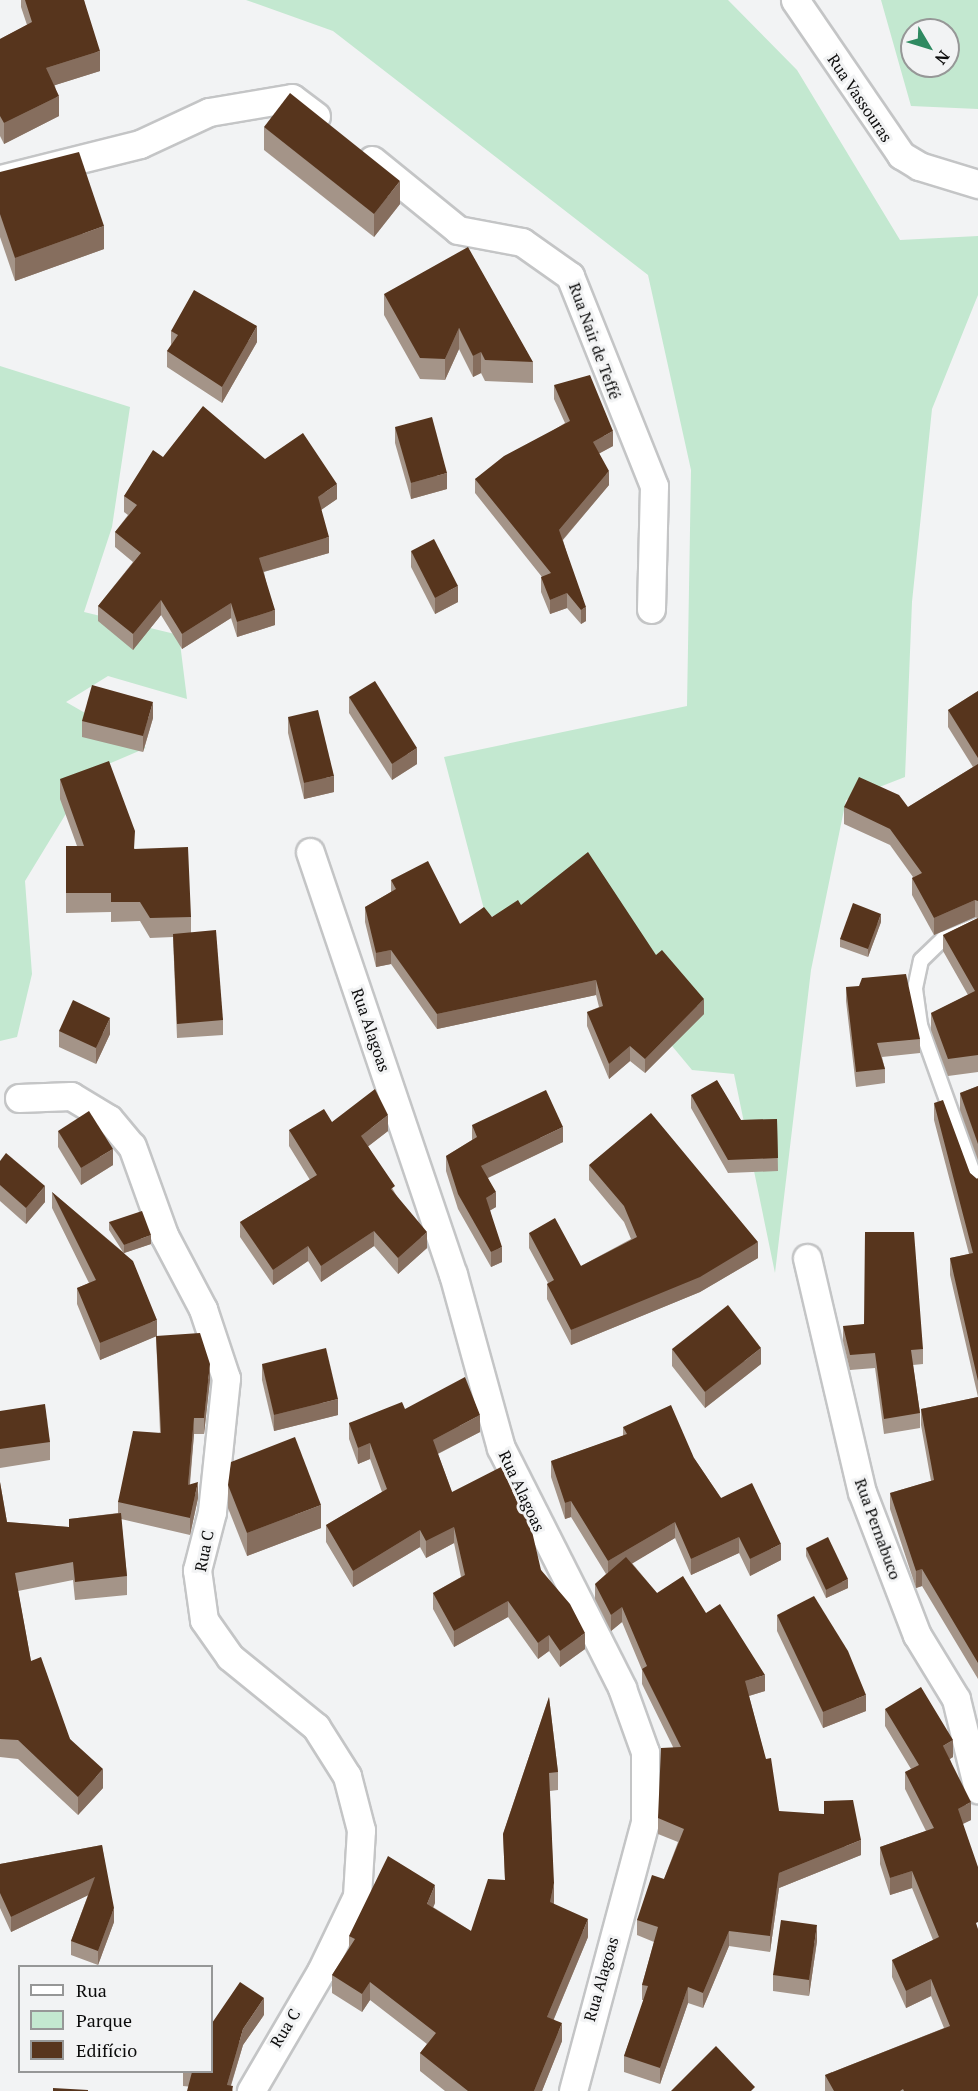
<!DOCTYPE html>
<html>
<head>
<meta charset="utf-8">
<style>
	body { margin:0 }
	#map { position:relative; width:978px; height:2091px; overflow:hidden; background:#f2f3f4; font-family:"PT Serif",serif }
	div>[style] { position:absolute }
	.green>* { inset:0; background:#c3e8d0 }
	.roads { filter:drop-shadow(2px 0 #c4c5c6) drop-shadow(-2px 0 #c4c5c6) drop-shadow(0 2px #c4c5c6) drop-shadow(0 -2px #c4c5c6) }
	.service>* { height:14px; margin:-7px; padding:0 7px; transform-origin:7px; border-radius:7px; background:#fff }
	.minor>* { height:27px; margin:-13.5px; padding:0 13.5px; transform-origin:13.5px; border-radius:13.5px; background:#fff }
	.wall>* { inset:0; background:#a49488 }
	.shaded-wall>* { inset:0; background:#866e5e }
	.building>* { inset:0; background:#57351d }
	span { translate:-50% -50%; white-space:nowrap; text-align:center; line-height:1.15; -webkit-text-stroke:6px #f2f3f4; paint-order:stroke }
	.street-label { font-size:16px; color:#0c0c0c }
	.legend { position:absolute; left:18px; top:1965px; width:195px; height:108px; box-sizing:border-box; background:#f2f3f4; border:2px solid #969797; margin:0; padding:8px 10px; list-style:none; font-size:18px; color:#0c0c0c }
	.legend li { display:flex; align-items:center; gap:12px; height:30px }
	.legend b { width:30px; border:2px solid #969797 }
	.north { position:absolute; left:900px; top:18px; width:60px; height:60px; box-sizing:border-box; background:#f2f3f4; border:2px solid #969797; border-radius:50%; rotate:128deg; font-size:16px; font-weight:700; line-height:24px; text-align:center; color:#0c0c0c }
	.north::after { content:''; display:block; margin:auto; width:21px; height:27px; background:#2f8a61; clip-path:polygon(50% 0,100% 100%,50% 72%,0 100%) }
</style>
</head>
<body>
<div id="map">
	<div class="green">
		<div style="clip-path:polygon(246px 0,728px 0,797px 70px,900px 240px,978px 236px,978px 295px,932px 409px,912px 602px,905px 777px,846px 800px,811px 970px,775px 1273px,734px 1074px,692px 1070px,623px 987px,617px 896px,486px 917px,444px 757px,687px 706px,691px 470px,648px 275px,333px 31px)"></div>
		<div style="clip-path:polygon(evenodd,881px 0,978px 0,978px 109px,911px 106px,881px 0,912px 30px,948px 30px,948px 66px,912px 66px,912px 30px)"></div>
		<div style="clip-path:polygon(0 366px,130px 407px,112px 527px,84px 612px,179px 635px,187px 699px,108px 676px,66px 702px,146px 748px,92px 771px,25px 881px,32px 974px,17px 1037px,0 1041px)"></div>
	</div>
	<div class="roads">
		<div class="service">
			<div style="left:978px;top:925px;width:38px;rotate:158deg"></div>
			<div style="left:943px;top:939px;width:30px;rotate:136deg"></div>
			<div style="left:921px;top:960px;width:30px;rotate:102deg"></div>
			<div style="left:915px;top:989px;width:36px;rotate:82deg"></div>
			<div style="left:920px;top:1025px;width:172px;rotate:70.3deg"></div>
		</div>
		<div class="minor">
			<div style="left:795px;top:0;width:188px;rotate:55.6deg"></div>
			<div style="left:901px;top:155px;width:21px;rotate:31deg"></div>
			<div style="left:919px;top:166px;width:62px;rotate:17deg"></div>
			<div style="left:372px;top:160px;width:111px;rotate:39.1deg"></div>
			<div style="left:458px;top:230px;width:65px;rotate:10.6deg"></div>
			<div style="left:522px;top:242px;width:59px;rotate:35.3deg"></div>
			<div style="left:570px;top:276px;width:226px;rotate:68.2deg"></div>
			<div style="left:654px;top:486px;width:123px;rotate:91.4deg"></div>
			<div style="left:0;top:179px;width:144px;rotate:-14deg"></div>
			<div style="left:140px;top:144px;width:76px;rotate:-24.9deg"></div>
			<div style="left:209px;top:112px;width:84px;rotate:-9.6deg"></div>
			<div style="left:292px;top:98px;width:30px;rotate:37deg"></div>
			<div style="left:310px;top:852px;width:446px;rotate:71.3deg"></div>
			<div style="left:453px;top:1274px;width:180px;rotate:74.6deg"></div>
			<div style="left:501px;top:1448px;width:269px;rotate:63.2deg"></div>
			<div style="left:622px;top:1688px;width:68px;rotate:70.2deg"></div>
			<div style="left:645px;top:1752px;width:70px;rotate:90deg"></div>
			<div style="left:645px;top:1822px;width:278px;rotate:105deg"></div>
			<div style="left:19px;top:1098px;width:52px;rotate:-2.2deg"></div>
			<div style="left:71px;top:1096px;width:44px;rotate:31.2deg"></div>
			<div style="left:109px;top:1119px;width:35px;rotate:50deg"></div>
			<div style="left:132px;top:1146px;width:95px;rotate:70.2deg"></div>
			<div style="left:164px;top:1235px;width:84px;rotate:62.2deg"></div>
			<div style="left:203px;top:1309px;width:73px;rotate:71.6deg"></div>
			<div style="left:226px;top:1378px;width:135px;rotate:96deg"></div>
			<div style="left:212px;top:1512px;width:60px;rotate:104.5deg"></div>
			<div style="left:197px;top:1570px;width:50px;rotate:82deg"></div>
			<div style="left:204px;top:1620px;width:45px;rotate:54.9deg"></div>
			<div style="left:230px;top:1657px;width:111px;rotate:39.1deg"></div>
			<div style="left:316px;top:1727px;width:58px;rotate:57.7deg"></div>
			<div style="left:347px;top:1776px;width:56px;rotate:75.5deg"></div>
			<div style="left:361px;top:1830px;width:66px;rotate:93.5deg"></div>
			<div style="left:357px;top:1896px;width:83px;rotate:115.6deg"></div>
			<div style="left:321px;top:1971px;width:139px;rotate:120.3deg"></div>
			<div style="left:807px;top:1258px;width:240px;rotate:76.8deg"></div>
			<div style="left:862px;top:1492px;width:153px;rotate:69deg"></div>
			<div style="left:917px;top:1635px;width:75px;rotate:58.6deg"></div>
			<div style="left:956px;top:1699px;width:93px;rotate:76.3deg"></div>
		</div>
	</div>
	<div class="wall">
		<div style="clip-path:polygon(21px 0,84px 0,100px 71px,55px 85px,59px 116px,4px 144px,0 136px,0 39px,27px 25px,21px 7px)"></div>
		<div style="clip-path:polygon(264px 127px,400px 204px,374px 237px,264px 150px)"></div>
		<div style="clip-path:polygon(0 172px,104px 249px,15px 281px,0 237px)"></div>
		<div style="clip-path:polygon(384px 294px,533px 362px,533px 383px,485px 381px,481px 373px,473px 377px,459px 349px,445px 380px,420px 379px,384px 315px)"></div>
		<div style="clip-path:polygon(171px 331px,257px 342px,222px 403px,167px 367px,167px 351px,171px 345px)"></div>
		<div style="clip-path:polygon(554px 385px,613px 446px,599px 453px,609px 485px,563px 540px,586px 621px,581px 624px,567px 608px,550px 614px,541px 592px,541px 577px,542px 577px,475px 493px,475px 479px,565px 423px,554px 399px)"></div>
		<div style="clip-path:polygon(395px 427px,447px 489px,411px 499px,395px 443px)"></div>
		<div style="clip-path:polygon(163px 457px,265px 459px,337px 499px,321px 510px,329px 553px,264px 572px,275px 625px,237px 637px,231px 618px,182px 649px,161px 615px,133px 650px,98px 621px,98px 606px,133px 562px,115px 547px,115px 532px,128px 515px,124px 512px,124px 496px)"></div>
		<div style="clip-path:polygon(411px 551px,458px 602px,435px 614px,411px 567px)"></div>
		<div style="clip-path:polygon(978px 691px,978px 918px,975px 917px,934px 935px,912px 895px,912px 878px,913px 877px,890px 845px,844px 824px,844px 807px,908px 807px,973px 767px,948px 727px,948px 710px)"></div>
		<div style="clip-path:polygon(349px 697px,417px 764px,392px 780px,349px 713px)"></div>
		<div style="clip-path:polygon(288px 717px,334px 792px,304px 799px,288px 733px)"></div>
		<div style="clip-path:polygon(153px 718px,143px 752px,82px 737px,82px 721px)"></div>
		<div style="clip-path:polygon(60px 779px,135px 849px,191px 917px,191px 932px,223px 1020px,223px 1035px,177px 1038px,173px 937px,150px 938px,140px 921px,111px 922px,111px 912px,66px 913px,66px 846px,77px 846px,60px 799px)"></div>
		<div style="clip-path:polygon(391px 880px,460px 924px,492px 917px,521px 905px,656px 955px,704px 1014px,645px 1073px,630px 1061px,609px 1079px,587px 1026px,587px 1012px,599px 1007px,596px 995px,437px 1029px,391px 964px,376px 967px,365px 922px,365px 907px,391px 892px)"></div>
		<div style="clip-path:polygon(978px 918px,978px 1072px,948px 1076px,931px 1030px,931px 1013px,968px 995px,943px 951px,943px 935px)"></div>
		<div style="clip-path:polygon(881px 922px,868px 957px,840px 947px,840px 939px)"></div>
		<div style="clip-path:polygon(846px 987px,920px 1039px,920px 1053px,882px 1057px,885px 1069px,885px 1083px,856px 1087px,846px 1001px)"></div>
		<div style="clip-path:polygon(59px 1031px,110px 1034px,96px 1064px,59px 1047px)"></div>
		<div style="clip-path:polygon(978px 1086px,978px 1160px,960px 1110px,960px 1093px)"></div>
		<div style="clip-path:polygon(691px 1095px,741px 1120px,777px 1119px,778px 1171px,728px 1173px,691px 1108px)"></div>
		<div style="clip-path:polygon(934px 1103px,970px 1173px,977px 1179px,978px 1178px,978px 1679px,922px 1586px,916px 1588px,890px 1509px,890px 1493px,931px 1481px,921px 1425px,921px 1409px,978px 1397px,950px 1275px,950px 1258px,969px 1254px,934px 1120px)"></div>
		<div style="clip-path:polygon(332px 1122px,388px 1131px,368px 1146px,395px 1193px,427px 1248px,398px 1274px,374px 1246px,321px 1282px,308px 1261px,273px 1285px,240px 1237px,240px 1222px,310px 1180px,289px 1146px,289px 1130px)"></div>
		<div style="clip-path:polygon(472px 1125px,563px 1142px,488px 1178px,496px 1207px,490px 1210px,502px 1262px,491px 1267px,458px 1209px,446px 1171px,446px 1156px,472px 1140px)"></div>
		<div style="clip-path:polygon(58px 1131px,113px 1165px,81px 1185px,58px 1147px)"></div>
		<div style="clip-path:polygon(0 1161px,45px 1202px,26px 1224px,0 1201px)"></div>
		<div style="clip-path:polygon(589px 1165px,758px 1258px,700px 1292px,571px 1345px,547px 1299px,547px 1284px,548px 1283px,529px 1248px,529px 1233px,581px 1266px,631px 1239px,624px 1222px,589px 1180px)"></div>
		<div style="clip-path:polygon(52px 1192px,123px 1252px,109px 1230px,109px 1222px,151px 1244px,124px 1253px,157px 1336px,210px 1380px,204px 1434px,194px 1434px,190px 1485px,198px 1498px,190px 1535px,121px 1519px,127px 1576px,127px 1595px,75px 1600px,73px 1580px,18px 1591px,31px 1661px,70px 1739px,103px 1788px,78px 1815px,18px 1759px,0 1757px,0 1482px,7px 1522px,69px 1527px,69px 1519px,118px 1513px,118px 1502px,160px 1432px,156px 1336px,100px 1360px,77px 1304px,77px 1288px,89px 1283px,52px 1208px)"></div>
		<div style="clip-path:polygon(843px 1326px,923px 1349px,923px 1364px,913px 1365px,920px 1413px,920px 1428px,884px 1434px,875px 1368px,850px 1370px,843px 1341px)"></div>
		<div style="clip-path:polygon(672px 1349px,761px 1364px,705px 1408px,672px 1366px)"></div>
		<div style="clip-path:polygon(262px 1364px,338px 1415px,274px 1431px,262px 1380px)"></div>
		<div style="clip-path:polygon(405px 1409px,480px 1432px,438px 1454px,452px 1492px,541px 1570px,585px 1649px,560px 1667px,549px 1651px,538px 1659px,508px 1617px,454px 1647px,433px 1609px,433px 1593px,461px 1577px,454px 1543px,426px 1558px,420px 1547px,353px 1587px,326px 1542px,326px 1525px,382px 1492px,370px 1459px,358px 1464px,349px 1439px,349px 1423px)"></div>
		<div style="clip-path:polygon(0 1411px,50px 1442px,50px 1460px,0 1468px)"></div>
		<div style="clip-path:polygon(623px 1427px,694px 1458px,721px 1498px,781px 1560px,750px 1576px,739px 1553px,691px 1575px,675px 1538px,632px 1563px,657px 1593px,706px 1613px,765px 1691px,749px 1696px,779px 1811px,861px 1855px,779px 1888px,770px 1952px,729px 1946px,703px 2008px,688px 2003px,660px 2084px,624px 2072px,624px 2056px,644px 2000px,642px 2000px,642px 1985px,654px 1942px,637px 1935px,637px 1920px,664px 1879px,678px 1842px,658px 1834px,658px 1818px,673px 1747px,642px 1684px,642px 1670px,622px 1622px,611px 1631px,595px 1599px,595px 1584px,606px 1574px,571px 1517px,565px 1519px,551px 1477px,551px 1461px,623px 1436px)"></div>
		<div style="clip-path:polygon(228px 1485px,321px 1528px,247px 1556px,228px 1508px)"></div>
		<div style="clip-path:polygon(806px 1548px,848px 1588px,826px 1598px,806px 1556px)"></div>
		<div style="clip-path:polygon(777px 1615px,866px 1711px,823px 1728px,777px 1631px)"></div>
		<div style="clip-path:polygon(549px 1697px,558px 1772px,558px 1790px,550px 1791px,554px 1904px,588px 1937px,554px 2019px,562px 2041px,542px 2091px,445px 2091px,420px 2071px,420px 2053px,427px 2044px,370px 2000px,362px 2012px,332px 1993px,332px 1975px,349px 1948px,349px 1936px,435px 1903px,433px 1907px,471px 1931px,505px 1880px,503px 1834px)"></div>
		<div style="clip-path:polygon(885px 1709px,953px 1757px,950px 1759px,971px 1820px,963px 1824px,978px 2091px,825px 2091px,825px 2075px,944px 2028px,931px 1996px,906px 2008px,892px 1977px,892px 1960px,933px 1940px,912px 1888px,890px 1895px,880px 1864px,880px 1847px,926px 1831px,905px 1789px,905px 1772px,911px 1769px,885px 1726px)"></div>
		<div style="clip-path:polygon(102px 1845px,114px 1922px,98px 1965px,71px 1955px,71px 1941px,88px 1895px,11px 1932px,0 1908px,0 1864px)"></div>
		<div style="clip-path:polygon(817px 1941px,809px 1996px,773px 1991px,773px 1975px)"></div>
		<div style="clip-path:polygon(264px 2015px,243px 2045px,231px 2086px,233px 2091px,183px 2086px,183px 2072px,212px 2072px)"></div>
	</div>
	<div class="shaded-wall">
		<div style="clip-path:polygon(100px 51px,100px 71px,46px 88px,46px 68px)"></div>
		<div style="clip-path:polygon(59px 96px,59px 116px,4px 144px,4px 123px)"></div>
		<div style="clip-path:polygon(400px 181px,400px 204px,374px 237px,374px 214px)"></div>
		<div style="clip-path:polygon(104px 226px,104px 249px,15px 281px,15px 258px)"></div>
		<div style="clip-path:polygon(257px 326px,257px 342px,222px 403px,222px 387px)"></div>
		<div style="clip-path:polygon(459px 328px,459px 349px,445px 380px,445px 359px)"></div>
		<div style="clip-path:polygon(481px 352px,481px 373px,473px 377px,473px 356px)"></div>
		<div style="clip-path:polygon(613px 431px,613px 446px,593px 457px,593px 442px)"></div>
		<div style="clip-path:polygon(609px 471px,609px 485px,559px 544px,559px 530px)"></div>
		<div style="clip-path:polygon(447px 473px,447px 489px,411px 499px,411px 483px)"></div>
		<div style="clip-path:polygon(337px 484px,337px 499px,318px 512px,318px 497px)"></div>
		<div style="clip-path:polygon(329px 537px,329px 553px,259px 573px,259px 558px)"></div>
		<div style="clip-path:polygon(458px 586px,458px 602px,435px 614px,435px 598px)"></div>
		<div style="clip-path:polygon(567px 593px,567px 608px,550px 614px,550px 600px)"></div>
		<div style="clip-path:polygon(161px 600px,161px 615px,133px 650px,133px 634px)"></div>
		<div style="clip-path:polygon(231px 603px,231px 618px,182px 649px,182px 634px)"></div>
		<div style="clip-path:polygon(586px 607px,586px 621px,581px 624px,581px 610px)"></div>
		<div style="clip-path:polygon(275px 610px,275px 625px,237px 637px,237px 622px)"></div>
		<div style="clip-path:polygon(153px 702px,153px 718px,143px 752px,143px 736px)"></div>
		<div style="clip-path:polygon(417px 748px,417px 764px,392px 780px,392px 764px)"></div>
		<div style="clip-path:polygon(334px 776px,334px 792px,304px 799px,304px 783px)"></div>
		<div style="clip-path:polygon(975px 900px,975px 917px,934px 935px,934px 918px)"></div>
		<div style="clip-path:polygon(881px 914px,881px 922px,868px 957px,868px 949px)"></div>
		<div style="clip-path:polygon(391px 950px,391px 964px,376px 967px,376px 953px)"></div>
		<div style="clip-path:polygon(596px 980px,596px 995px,437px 1029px,437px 1014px)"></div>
		<div style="clip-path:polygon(704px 999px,704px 1014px,645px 1073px,645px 1059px)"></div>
		<div style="clip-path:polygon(110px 1018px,110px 1034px,96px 1064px,96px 1048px)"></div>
		<div style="clip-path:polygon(630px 1046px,630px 1061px,609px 1079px,609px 1064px)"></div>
		<div style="clip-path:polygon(388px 1115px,388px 1131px,361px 1152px,361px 1136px)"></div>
		<div style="clip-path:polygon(563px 1127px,563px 1142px,481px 1181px,481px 1166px)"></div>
		<div style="clip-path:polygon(113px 1149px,113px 1165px,81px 1185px,81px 1168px)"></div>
		<div style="clip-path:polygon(45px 1186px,45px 1202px,26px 1224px,26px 1208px)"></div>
		<div style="clip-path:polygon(496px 1192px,496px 1207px,486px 1213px,486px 1198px)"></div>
		<div style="clip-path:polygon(374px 1231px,374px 1246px,321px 1282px,321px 1266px)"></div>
		<div style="clip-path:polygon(427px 1232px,427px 1248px,398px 1274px,398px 1258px)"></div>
		<div style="clip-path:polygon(151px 1235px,151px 1244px,124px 1253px,124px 1245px)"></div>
		<div style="clip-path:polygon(758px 1242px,758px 1258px,700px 1292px,571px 1345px,571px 1330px)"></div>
		<div style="clip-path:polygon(308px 1246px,308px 1261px,273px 1285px,273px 1270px)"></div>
		<div style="clip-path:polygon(502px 1247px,502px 1262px,491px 1267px,491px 1252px)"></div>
		<div style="clip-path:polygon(157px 1320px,157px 1336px,100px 1360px,100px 1343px)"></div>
		<div style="clip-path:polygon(761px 1348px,761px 1364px,705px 1408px,705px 1392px)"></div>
		<div style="clip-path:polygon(210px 1364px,210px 1380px,204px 1434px,204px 1418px)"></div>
		<div style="clip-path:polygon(338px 1399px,338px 1415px,274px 1431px,274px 1415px)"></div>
		<div style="clip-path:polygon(480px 1415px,480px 1432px,433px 1456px,433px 1440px)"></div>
		<div style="clip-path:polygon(194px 1418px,194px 1434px,188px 1501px,188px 1485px)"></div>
		<div style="clip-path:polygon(370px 1443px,370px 1459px,358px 1464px,358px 1448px)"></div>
		<div style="clip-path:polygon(198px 1482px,198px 1498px,190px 1535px,190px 1518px)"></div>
		<div style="clip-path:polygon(571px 1501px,571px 1517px,565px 1519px,565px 1503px)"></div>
		<div style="clip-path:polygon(321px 1505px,321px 1528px,247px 1556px,247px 1533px)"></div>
		<div style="clip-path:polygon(675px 1522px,675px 1538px,608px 1578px,608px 1561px)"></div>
		<div style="clip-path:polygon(454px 1527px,454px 1543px,426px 1558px,426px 1541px)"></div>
		<div style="clip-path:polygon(420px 1530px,420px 1547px,353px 1587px,353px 1571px)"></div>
		<div style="clip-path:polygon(739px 1537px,739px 1553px,691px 1575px,691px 1559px)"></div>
		<div style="clip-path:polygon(781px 1544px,781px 1560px,750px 1576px,750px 1559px)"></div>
		<div style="clip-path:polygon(922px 1569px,922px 1586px,916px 1588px,916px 1571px)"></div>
		<div style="clip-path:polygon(848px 1579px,848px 1588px,826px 1598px,826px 1590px)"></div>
		<div style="clip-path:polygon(508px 1601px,508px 1617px,454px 1647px,454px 1631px)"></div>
		<div style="clip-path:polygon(622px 1607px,622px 1622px,611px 1631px,611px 1615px)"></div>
		<div style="clip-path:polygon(585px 1633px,585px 1649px,560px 1667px,560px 1651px)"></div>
		<div style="clip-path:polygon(549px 1635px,549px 1651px,538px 1659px,538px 1643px)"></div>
		<div style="clip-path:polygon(765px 1675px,765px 1691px,745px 1697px,745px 1681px)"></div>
		<div style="clip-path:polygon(866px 1695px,866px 1711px,823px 1728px,823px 1712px)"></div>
		<div style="clip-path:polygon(953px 1740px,953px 1757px,943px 1763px,943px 1746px)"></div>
		<div style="clip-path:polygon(103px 1769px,103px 1788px,78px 1815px,78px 1797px)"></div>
		<div style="clip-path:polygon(971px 1802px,971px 1820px,958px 1826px,958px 1809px)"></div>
		<div style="clip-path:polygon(861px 1840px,861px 1855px,779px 1888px,770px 1952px,770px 1936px,779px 1873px)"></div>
		<div style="clip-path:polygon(912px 1871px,912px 1888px,890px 1895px,890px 1878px)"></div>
		<div style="clip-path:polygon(95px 1877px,95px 1892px,11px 1932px,11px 1917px)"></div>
		<div style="clip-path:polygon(554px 1883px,554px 1901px,550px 1920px,550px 1902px)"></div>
		<div style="clip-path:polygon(435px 1885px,435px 1903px,427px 1922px,427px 1904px)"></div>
		<div style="clip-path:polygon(114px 1908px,114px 1922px,98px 1965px,98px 1951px)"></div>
		<div style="clip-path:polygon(588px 1919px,588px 1937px,547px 2035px,547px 2017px)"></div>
		<div style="clip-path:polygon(817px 1925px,817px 1941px,809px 1996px,809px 1980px)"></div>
		<div style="clip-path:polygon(729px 1931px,729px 1946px,703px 2008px,703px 1993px)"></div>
		<div style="clip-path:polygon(931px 1979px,931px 1996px,906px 2008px,906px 1991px)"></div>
		<div style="clip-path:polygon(370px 1982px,370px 2000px,362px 2012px,362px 1994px)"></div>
		<div style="clip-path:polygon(688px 1987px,688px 2003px,660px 2084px,660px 2068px)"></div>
		<div style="clip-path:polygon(264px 1998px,264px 2015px,243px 2045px,229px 2091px,227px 2085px,243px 2029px)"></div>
		<div style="clip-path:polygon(562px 2023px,562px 2041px,542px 2091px,534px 2091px)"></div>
	</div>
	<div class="building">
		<div style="clip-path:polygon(25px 0,84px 0,100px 51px,46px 68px,59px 96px,4px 123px,0 116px,0 39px,32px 22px)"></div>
		<div style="clip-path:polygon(290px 93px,400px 181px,374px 214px,264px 127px)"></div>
		<div style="clip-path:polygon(79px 152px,104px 226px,15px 258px,0 214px,0 172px)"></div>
		<div style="clip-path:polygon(468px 247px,533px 362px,485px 360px,481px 352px,473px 356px,459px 328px,445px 359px,420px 358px,384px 294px)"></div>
		<div style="clip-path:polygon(194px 290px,257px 326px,222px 387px,167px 351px,178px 335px,171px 331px)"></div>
		<div style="clip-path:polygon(590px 375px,613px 431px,593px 442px,609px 471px,559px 530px,586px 607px,581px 610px,567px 593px,550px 600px,541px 577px,551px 573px,475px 479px,504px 456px,570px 421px,554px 385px)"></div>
		<div style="clip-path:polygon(203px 406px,265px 459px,303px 433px,337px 484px,318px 497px,329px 537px,259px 558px,275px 610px,237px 622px,231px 603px,182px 634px,161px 600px,133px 634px,98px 606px,141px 553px,115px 532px,137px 505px,124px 496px,153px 450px,163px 457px)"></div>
		<div style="clip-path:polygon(432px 417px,447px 473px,411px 483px,395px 427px)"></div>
		<div style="clip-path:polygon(434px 539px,458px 586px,435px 598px,411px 551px)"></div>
		<div style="clip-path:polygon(375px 681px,417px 748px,392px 764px,349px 697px)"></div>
		<div style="clip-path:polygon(92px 685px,153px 702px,143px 736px,82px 721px)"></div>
		<div style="clip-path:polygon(978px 691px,978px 758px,948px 710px)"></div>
		<div style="clip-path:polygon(318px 710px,334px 776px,304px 783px,288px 717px)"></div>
		<div style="clip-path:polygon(109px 761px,135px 831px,134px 849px,188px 847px,191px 917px,150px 918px,140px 902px,111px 902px,111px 893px,66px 893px,66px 846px,84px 846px,60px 779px)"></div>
		<div style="clip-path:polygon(978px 764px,978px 901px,975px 900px,934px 918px,912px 878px,922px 873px,890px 829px,844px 807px,859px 777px,899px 795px,908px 807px)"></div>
		<div style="clip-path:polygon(588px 852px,656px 955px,662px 950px,704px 999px,645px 1059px,630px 1046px,609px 1064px,587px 1012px,603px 1006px,596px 980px,437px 1014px,391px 950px,376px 953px,365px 907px,396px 889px,391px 880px,428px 861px,460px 924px,484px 907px,492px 917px,518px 900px,521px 905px)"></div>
		<div style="clip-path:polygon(853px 903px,881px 914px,868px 949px,840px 939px)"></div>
		<div style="clip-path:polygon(978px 918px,978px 1055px,948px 1059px,931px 1013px,975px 991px,943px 935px)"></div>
		<div style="clip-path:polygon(216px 930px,223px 1020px,177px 1024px,173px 934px)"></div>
		<div style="clip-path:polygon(906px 974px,920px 1039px,877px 1043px,885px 1069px,856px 1072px,846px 987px,859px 986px,862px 978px)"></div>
		<div style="clip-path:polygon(73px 1000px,110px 1018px,96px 1048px,59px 1031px)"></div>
		<div style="clip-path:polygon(717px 1080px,741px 1120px,777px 1119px,778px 1158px,728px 1160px,691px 1095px)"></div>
		<div style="clip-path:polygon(978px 1086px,978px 1144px,960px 1093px)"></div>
		<div style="clip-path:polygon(375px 1089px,388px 1115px,361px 1136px,395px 1186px,391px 1189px,427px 1232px,398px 1258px,374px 1231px,321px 1266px,308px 1246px,273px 1270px,240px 1222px,317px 1175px,289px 1130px,324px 1109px,332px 1122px)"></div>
		<div style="clip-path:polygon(546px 1090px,563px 1127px,481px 1166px,496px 1192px,486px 1198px,502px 1247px,491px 1252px,458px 1194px,446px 1156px,477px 1137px,472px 1125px)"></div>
		<div style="clip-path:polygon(943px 1100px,970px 1173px,977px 1179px,978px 1178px,978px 1381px,950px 1258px,973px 1253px,934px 1103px)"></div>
		<div style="clip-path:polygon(89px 1111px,113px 1149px,81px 1168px,58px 1131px)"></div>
		<div style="clip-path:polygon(651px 1113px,758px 1242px,700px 1277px,571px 1330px,547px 1284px,554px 1280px,529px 1233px,555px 1218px,581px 1266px,637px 1237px,624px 1206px,589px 1165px)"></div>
		<div style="clip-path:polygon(6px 1153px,45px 1186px,26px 1208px,0 1185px,0 1161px)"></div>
		<div style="clip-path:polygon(52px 1192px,133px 1261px,157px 1320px,100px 1343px,77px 1288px,96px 1280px)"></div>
		<div style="clip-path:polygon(142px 1211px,151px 1235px,124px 1245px,109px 1222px)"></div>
		<div style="clip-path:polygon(865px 1232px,914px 1232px,923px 1349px,911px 1350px,920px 1413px,884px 1419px,875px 1353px,850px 1355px,843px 1326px,864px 1324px)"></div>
		<div style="clip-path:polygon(728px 1305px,761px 1348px,705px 1392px,672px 1349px)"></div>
		<div style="clip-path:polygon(200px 1333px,210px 1364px,204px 1418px,194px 1418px,188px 1485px,198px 1482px,190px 1518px,118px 1502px,133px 1431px,161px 1433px,156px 1336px)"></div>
		<div style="clip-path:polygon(326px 1348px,338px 1399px,274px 1415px,262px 1364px)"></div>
		<div style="clip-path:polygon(465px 1377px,480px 1415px,433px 1440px,452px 1492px,501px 1467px,531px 1527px,541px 1570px,570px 1604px,585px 1633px,560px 1651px,549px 1635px,538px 1643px,508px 1601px,454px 1631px,433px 1593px,465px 1575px,454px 1527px,426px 1541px,420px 1530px,353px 1571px,326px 1525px,387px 1489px,370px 1443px,358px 1448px,349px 1423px,402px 1402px,405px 1409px)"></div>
		<div style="clip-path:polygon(978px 1397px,978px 1663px,922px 1569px,916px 1571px,890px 1493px,934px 1480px,921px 1409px)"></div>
		<div style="clip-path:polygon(45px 1404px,50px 1442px,0 1449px,0 1411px)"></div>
		<div style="clip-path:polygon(671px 1405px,694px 1458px,721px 1498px,752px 1483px,781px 1544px,750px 1559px,739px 1537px,691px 1559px,675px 1522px,608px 1561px,571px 1501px,565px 1503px,551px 1461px,627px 1434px,623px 1427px)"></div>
		<div style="clip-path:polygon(295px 1437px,321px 1505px,247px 1533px,228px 1485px,231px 1462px)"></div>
		<div style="clip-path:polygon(0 1482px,7px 1522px,69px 1527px,69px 1519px,121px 1513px,127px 1576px,75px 1582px,73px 1562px,15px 1573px,31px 1661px,41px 1657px,70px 1739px,103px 1769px,78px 1797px,18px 1740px,0 1739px)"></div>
		<div style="clip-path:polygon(828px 1537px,848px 1579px,826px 1590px,806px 1548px)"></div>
		<div style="clip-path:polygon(626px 1557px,657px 1593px,683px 1576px,706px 1613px,720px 1604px,765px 1675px,745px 1681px,766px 1759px,771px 1758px,779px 1811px,824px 1814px,824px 1801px,853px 1800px,861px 1840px,779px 1873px,770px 1936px,729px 1931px,703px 1993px,688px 1987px,660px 2068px,624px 2056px,648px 1986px,642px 1985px,658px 1927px,637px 1920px,652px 1875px,664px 1879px,684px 1829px,658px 1818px,661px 1748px,681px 1747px,642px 1669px,647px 1666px,622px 1607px,611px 1615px,595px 1584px)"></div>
		<div style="clip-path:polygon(814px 1596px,848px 1651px,866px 1695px,823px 1712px,777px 1615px)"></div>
		<div style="clip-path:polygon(921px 1687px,953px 1740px,943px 1746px,971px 1802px,958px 1809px,978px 1867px,978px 1922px,976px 1923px,978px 1929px,978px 2091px,904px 2091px,903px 2089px,900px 2091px,834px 2091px,825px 2075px,950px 2026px,931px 1979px,906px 1991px,892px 1960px,939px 1937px,912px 1871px,890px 1878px,880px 1847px,934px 1828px,905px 1772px,919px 1765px,885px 1709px)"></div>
		<div style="clip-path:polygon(549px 1697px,558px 1772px,549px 1773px,554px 1883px,550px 1902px,588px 1919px,547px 2017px,562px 2023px,534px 2091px,468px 2091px,420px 2053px,436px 2033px,370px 1982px,362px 1994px,332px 1975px,355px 1939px,349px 1936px,388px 1856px,435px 1885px,427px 1904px,471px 1931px,488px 1879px,505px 1880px,503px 1834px)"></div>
		<div style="clip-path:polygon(102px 1845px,114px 1908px,98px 1951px,71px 1941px,95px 1877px,11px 1917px,0 1893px,0 1864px)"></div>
		<div style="clip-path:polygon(781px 1920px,817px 1925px,809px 1980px,773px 1975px)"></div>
		<div style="clip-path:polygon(240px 1982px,264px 1998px,243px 2029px,227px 2085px,233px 2086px,232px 2091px,187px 2091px,192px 2072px,191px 2072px,212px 2072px,212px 2023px)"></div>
		<div style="clip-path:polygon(716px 2046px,755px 2087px,751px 2091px,671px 2091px)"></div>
		<div style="clip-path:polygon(53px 2088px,88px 2090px,88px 2091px,53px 2091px)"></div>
	</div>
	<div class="street-label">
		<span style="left:860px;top:98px;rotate:56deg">Rua Vassouras</span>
		<span style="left:595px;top:341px;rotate:70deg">Rua Nair de Teffé</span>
		<span style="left:371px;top:1030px;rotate:71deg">Rua Alagoas</span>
		<span style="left:522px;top:1491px;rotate:65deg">Rua Alagoas</span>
		<span style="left:878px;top:1529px;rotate:70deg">Rua Pernabuco</span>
		<span style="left:204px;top:1551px;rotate:-79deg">Rua C</span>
		<span style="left:601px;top:1979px;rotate:-74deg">Rua Alagoas</span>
		<span style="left:285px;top:2028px;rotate:-59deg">Rua C</span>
	</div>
	<ul class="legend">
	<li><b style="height:8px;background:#fff"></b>Rua</li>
	<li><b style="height:16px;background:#c3e8d0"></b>Parque</li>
	<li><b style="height:16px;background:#57351d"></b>Edifício</li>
	</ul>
	<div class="north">N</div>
</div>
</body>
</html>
